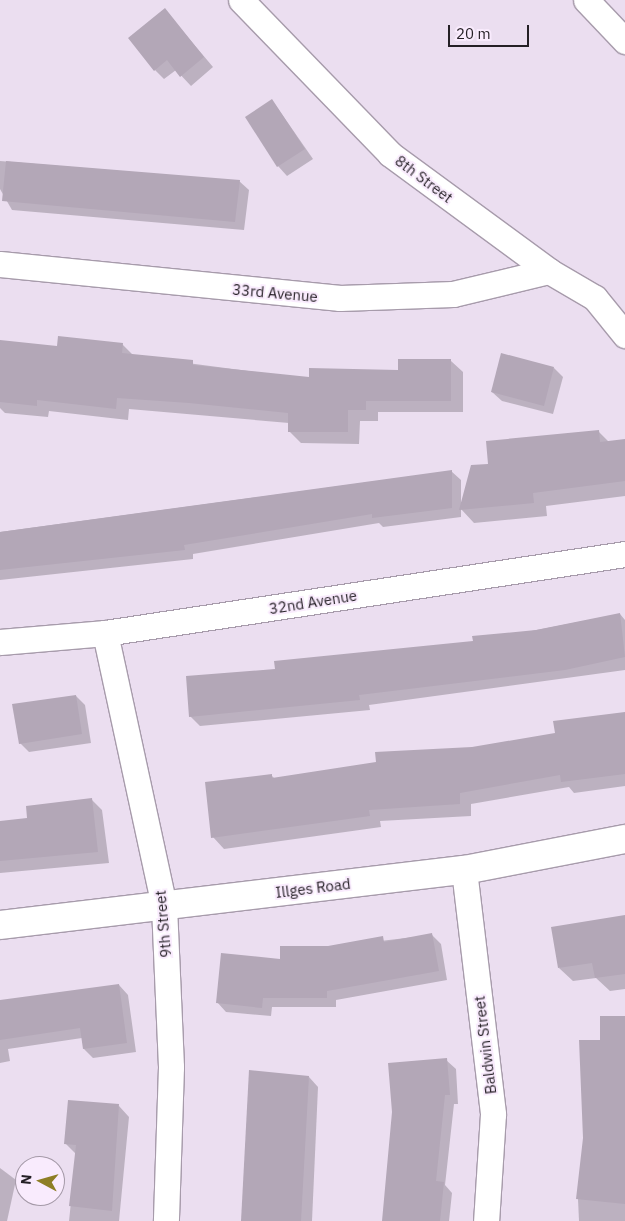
<!DOCTYPE html>
<html>
<head>
<meta charset="utf-8">
<style>
	body { margin:0 }
	#map { position:relative; width:625px; height:1221px; overflow:hidden; background:#ebdef0; font-family:"IBM Plex Sans",sans-serif }
	div>[style] { position:absolute }
	.shadow>* { inset:0; background:#0003 }
	.building>* { inset:0; background:#b3a7b7 }
	.roads { filter:drop-shadow(1px 0 #a79bab) drop-shadow(-1px 0 #a79bab) drop-shadow(0 1px #a79bab) drop-shadow(0 -1px #a79bab) }
	.minor>* { height:25px; margin:-12.5px; padding:0 12.5px; transform-origin:12.5px; border-radius:12.5px; background:#fff }
	.tertiary>* { height:28px; margin:-14px; padding:0 14px; transform-origin:14px; border-radius:14px; background:#fff }
	span { translate:-50% -50%; white-space:nowrap; text-align:center; line-height:1.15; -webkit-text-stroke:4px #f9ebfd; paint-order:stroke }
	.street-label { font-size:15px; color:#241f25 }
	.north { position:absolute; left:15px; top:1156px; width:50px; height:50px; box-sizing:border-box; background:#f9ebfd; border:1px solid #a499a7; border-radius:50%; rotate:276deg; font-size:14px; font-weight:700; line-height:20px; text-align:center; color:#241f25 }
	.north::after { content:''; display:block; margin:auto; width:18px; height:22px; background:#8e7e25; clip-path:polygon(50% 0,100% 100%,50% 72%,0 100%) }
	.scale { position:absolute; left:448px; top:25px; width:81px; height:22px; box-sizing:border-box; border:2px solid #241f25; border-top:0; padding-left:6px; font-size:15px; line-height:18px; white-space:nowrap; color:#241f25; -webkit-text-stroke:4px #f9ebfd; paint-order:stroke }
</style>
</head>
<body>
<div id="map">
	<div class="shadow">
		<div style="clip-path:polygon(165px 10px,213px 67px,191px 86px,176px 70px,164px 79px,155px 70px)"></div>
		<div style="clip-path:polygon(272px 100px,313px 159px,287px 176px,278px 166px)"></div>
		<div style="clip-path:polygon(0 161px,239px 181px,249px 190px,244px 230px,12px 210px,0 189px)"></div>
		<div style="clip-path:polygon(0 341px,58px 347px,122px 344px,134px 356px,310px 379px,399px 371px,451px 361px,463px 372px,463px 412px,378px 412px,378px 421px,360px 421px,359px 444px,301px 443px,289px 431px,289px 423px,129px 409px,128px 420px,49px 411px,48px 417px,5px 413px,0 408px)"></div>
		<div style="clip-path:polygon(554px 368px,563px 377px,553px 414px,502px 401px,492px 392px)"></div>
		<div style="clip-path:polygon(598px 431px,609px 442px,625px 440px,625px 496px,546px 506px,547px 516px,474px 523px,461px 509px,461px 517px,383px 527px,379px 523px,193px 554px,193px 559px,0 580px,0 532px,451px 471px,461px 480px,461px 507px,490px 465px)"></div>
		<div style="clip-path:polygon(620px 614px,625px 620px,625px 670px,369px 705px,370px 710px,200px 726px,190px 716px,474px 642px)"></div>
		<div style="clip-path:polygon(76px 696px,85px 705px,91px 743px,29px 752px,20px 743px)"></div>
		<div style="clip-path:polygon(625px 713px,625px 786px,574px 793px,569px 787px,471px 804px,471px 816px,380px 821px,381px 827px,224px 849px,213px 837px,271px 775px,275px 779px,556px 735px)"></div>
		<div style="clip-path:polygon(91px 799px,102px 810px,109px 863px,0 873px,0 822px,28px 820px)"></div>
		<div style="clip-path:polygon(625px 916px,625px 989px,610px 991px,596px 978px,573px 981px,559px 968px)"></div>
		<div style="clip-path:polygon(432px 935px,441px 944px,447px 980px,336px 1000px,336px 1007px,272px 1007px,271px 1016px,226px 1012px,217px 1002px,328px 947px)"></div>
		<div style="clip-path:polygon(119px 985px,128px 995px,136px 1052px,93px 1058px,84px 1049px,82px 1038px,8px 1049px,10px 1061px,0 1063px,0 1002px)"></div>
		<div style="clip-path:polygon(625px 1017px,625px 1221px,579px 1221px,578px 1199px,601px 1042px)"></div>
		<div style="clip-path:polygon(446px 1060px,456px 1069px,458px 1104px,454px 1104px,445px 1185px,452px 1193px,449px 1221px,383px 1221px)"></div>
		<div style="clip-path:polygon(309px 1077px,318px 1087px,312px 1221px,241px 1221px)"></div>
		<div style="clip-path:polygon(119px 1106px,129px 1117px,119px 1221px,69px 1221px,76px 1154px,65px 1143px)"></div>
		<div style="clip-path:polygon(0 1168px,16px 1180px,7px 1221px,0 1221px)"></div>
	</div>
	<div class="building">
		<div style="clip-path:polygon(165px 8px,204px 57px,180px 77px,167px 60px,154px 71px,128px 38px)"></div>
		<div style="clip-path:polygon(272px 99px,305px 149px,277px 167px,245px 117px)"></div>
		<div style="clip-path:polygon(6px 161px,240px 180px,235px 222px,2px 201px)"></div>
		<div style="clip-path:polygon(58px 336px,123px 343px,122px 353px,193px 360px,193px 365px,309px 377px,309px 368px,398px 370px,398px 359px,451px 359px,451px 401px,366px 401px,366px 410px,348px 410px,348px 432px,288px 432px,288px 413px,189px 403px,117px 398px,116px 409px,37px 400px,37px 406px,0 402px,0 340px,57px 346px)"></div>
		<div style="clip-path:polygon(501px 353px,554px 367px,544px 406px,491px 392px)"></div>
		<div style="clip-path:polygon(599px 430px,600px 442px,625px 439px,625px 481px,533px 493px,534px 503px,459px 510px,471px 465px,488px 464px,486px 441px)"></div>
		<div style="clip-path:polygon(452px 470px,452px 508px,372px 518px,372px 514px,184px 545px,185px 550px,0 570px,0 532px)"></div>
		<div style="clip-path:polygon(620px 613px,625px 657px,565px 670px,359px 695px,360px 700px,189px 717px,186px 676px,275px 669px,274px 661px,473px 641px,472px 636px,536px 630px)"></div>
		<div style="clip-path:polygon(76px 695px,82px 734px,19px 744px,12px 704px)"></div>
		<div style="clip-path:polygon(625px 712px,625px 774px,561px 782px,560px 775px,460px 793px,460px 804px,369px 810px,370px 816px,211px 838px,205px 782px,272px 774px,272px 778px,376px 762px,375px 752px,472px 747px,555px 733px,553px 721px)"></div>
		<div style="clip-path:polygon(92px 798px,98px 852px,0 861px,0 821px,27px 818px,26px 806px)"></div>
		<div style="clip-path:polygon(625px 915px,625px 974px,595px 978px,592px 963px,558px 968px,551px 927px)"></div>
		<div style="clip-path:polygon(432px 933px,439px 971px,327px 991px,327px 998px,263px 998px,262px 1008px,216px 1003px,221px 953px,280px 959px,280px 946px,328px 946px,383px 936px,384px 942px)"></div>
		<div style="clip-path:polygon(119px 984px,127px 1043px,83px 1049px,80px 1028px,0 1040px,0 1000px)"></div>
		<div style="clip-path:polygon(600px 1016px,625px 1016px,625px 1204px,576px 1199px,583px 1138px,579px 1040px,600px 1040px)"></div>
		<div style="clip-path:polygon(447px 1058px,450px 1095px,445px 1095px,436px 1181px,444px 1182px,440px 1221px,382px 1221px,392px 1112px,388px 1063px)"></div>
		<div style="clip-path:polygon(249px 1070px,309px 1076px,301px 1221px,241px 1221px)"></div>
		<div style="clip-path:polygon(68px 1100px,119px 1104px,112px 1211px,69px 1206px,76px 1145px,64px 1144px)"></div>
	</div>
	<div class="roads">
		<div class="minor">
			<div style="left:241px;top:0;width:214px;rotate:45.9deg"></div>
			<div style="left:390px;top:154px;width:197px;rotate:36.3deg"></div>
			<div style="left:549px;top:271px;width:53px;rotate:30.4deg"></div>
			<div style="left:595px;top:298px;width:48px;rotate:51deg"></div>
			<div style="left:586px;top:0;width:57px;rotate:46.4deg"></div>
			<div style="left:0;top:264px;width:342px;rotate:5.7deg"></div>
			<div style="left:340px;top:298px;width:113px;rotate:-2deg"></div>
			<div style="left:453px;top:294px;width:99px;rotate:-13.5deg"></div>
			<div style="left:105px;top:633px;width:279px;rotate:77.8deg"></div>
			<div style="left:164px;top:906px;width:161px;rotate:87.5deg"></div>
			<div style="left:171px;top:1067px;width:154px;rotate:91.9deg"></div>
			<div style="left:0;top:642px;width:105px;rotate:-4.9deg"></div>
			<div style="left:105px;top:633px;width:526px;rotate:-8.64deg"></div>
			<div style="left:464px;top:870px;width:246px;rotate:83.2deg"></div>
			<div style="left:493px;top:1114px;width:107px;rotate:93.7deg"></div>
		</div>
		<div class="tertiary">
			<div style="left:0;top:925px;width:467px;rotate:-6.8deg"></div>
			<div style="left:464px;top:870px;width:164px;rotate:-10.9deg"></div>
		</div>
	</div>
	<div class="street-label">
		<span style="left:424px;top:179px;rotate:37deg">8th Street</span>
		<span style="left:275px;top:293px;rotate:5deg">33rd Avenue</span>
		<span style="left:313px;top:602px;rotate:-9deg">32nd Avenue</span>
		<span style="left:313px;top:888px;rotate:-7deg">Illges Road</span>
		<span style="left:163px;top:924px;rotate:-95deg">9th Street</span>
		<span style="left:485px;top:1045px;rotate:-97deg">Baldwin Street</span>
	</div>
	<div class="north">N</div>
	<div class="scale">20 m</div>
</div>
</body>
</html>
